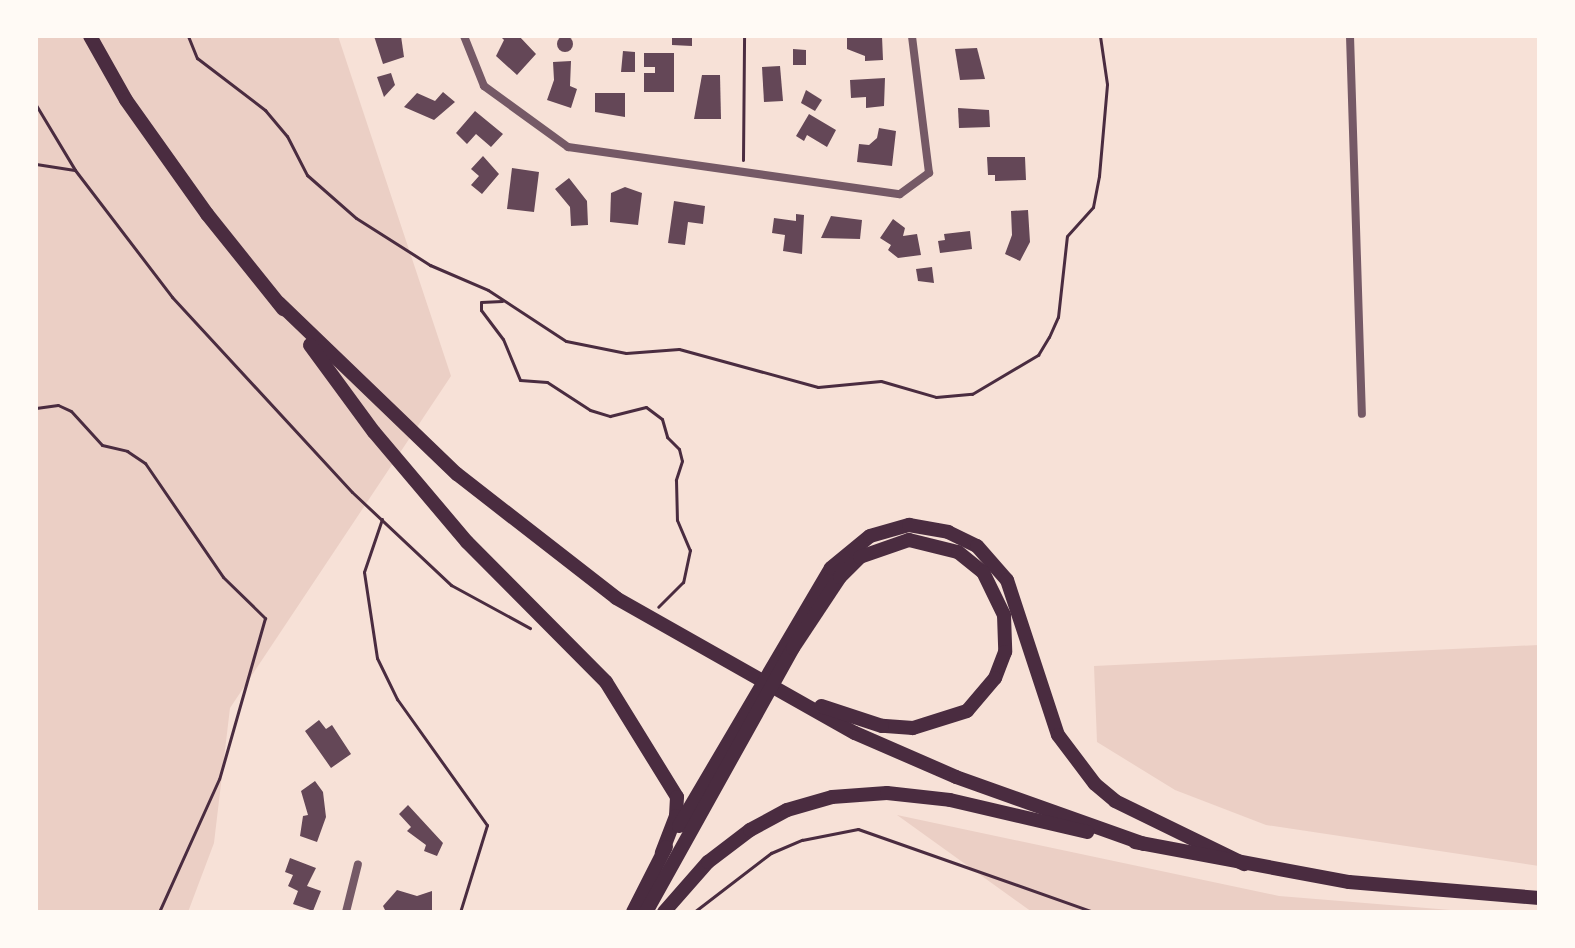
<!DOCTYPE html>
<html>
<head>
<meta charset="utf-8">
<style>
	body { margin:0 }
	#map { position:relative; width:1575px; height:948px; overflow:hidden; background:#f7e1d7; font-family:"Fira Sans",sans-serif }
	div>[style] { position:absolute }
	.green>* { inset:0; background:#ebcfc5 }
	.building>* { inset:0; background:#644757 }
	.round { border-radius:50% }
	.path>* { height:3px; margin:-1.5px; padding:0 1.5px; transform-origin:1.5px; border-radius:1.5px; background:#4a2c40 }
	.minor>* { height:8px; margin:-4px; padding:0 4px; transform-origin:4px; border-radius:4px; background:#755966 }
	.primary>* { height:14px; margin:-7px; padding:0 7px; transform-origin:7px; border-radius:7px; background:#4a2c40 }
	span { translate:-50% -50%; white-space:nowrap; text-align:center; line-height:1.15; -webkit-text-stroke:6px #fffaf5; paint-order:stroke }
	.frame { position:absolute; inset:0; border:38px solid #fffaf5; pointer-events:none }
</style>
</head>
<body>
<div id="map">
	<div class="green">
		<div style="clip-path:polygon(36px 36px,338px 36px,451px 376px,230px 708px,214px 843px,188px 912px,36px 912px)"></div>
		<div style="clip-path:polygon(1539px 645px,1539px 866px,1266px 825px,1175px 790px,1097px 742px,1094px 666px)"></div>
		<div style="clip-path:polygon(897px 815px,1279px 896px,1475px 912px,1032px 912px)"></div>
	</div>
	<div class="building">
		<div class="round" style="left:557px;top:36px;width:16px;height:16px"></div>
		<div style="clip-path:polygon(374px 36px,401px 36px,404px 57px,383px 64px)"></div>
		<div style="clip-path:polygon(500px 36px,519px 36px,536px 54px,517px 75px,496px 56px,504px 40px)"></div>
		<div style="clip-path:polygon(692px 36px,692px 46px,672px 45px,672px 37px)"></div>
		<div style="clip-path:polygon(847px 36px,882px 36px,883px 60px,865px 61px,865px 56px,847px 49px)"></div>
		<div style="clip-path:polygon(977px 48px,985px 79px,960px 80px,955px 49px)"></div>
		<div style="clip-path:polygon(793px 49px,806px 50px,806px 65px,793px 65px)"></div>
		<div style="clip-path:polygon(623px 51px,635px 52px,635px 72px,621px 72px)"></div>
		<div style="clip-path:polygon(644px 53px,674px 53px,674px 92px,644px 92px,644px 73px,655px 73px,655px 67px,644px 67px)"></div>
		<div style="clip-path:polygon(571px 61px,570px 86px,577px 89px,571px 108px,547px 100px,554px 80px,553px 62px)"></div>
		<div style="clip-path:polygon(780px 66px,783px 101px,764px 102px,762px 67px)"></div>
		<div style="clip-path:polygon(391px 73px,395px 85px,384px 97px,377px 77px)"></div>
		<div style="clip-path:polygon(702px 75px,720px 75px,721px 119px,694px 119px)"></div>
		<div style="clip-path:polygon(885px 78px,884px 106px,866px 108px,866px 97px,851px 98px,850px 80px)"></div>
		<div style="clip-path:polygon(806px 90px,822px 100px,815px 111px,801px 103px)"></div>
		<div style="clip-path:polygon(443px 92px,455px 102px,434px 120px,404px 107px,417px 93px,435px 101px)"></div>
		<div style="clip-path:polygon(595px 93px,625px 93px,625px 117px,595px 112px)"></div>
		<div style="clip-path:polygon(958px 108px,989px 110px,990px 127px,959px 128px)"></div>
		<div style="clip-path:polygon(475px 111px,503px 134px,491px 147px,476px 134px,467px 144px,456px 133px)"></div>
		<div style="clip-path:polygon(809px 114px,836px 130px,827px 147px,807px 135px,804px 141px,796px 136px)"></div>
		<div style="clip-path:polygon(879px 128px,896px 131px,892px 166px,857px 162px,859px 144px,869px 145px,877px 138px)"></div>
		<div style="clip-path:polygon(483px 156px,499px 174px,482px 194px,471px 185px,479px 176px,471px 169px)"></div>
		<div style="clip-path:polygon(987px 157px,1025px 157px,1026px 180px,995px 181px,995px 175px,988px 175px)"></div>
		<div style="clip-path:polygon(512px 168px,539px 172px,534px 212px,507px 209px)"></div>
		<div style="clip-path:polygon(569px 178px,587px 201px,588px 225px,571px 226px,570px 207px,555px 189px)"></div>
		<div style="clip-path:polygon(625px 187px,642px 193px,638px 225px,610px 222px,611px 193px)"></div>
		<div style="clip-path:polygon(674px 201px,705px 206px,703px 224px,688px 222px,685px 245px,668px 243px)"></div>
		<div style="clip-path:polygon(1028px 210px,1030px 242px,1020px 261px,1005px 254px,1012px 235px,1011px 211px)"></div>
		<div style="clip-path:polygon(796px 214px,804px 215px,802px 254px,783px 251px,785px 235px,772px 233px,774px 218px,796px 221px)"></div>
		<div style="clip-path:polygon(831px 216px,862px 220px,860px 239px,821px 238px)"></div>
		<div style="clip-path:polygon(893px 219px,905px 228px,903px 236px,917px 234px,921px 255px,898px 258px,888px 250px,891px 245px,880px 238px)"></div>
		<div style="clip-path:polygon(970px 231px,972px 249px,940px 253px,938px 241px,945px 240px,944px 234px)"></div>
		<div style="clip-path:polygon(932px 267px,934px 283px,918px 281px,916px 269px)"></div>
		<div style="clip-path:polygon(319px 720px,326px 729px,332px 725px,351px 754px,331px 768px,305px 731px)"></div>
		<div style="clip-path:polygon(315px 781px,323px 792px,326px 817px,317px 842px,300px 836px,303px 816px,308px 815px,301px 791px)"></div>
		<div style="clip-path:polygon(408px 805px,443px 843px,437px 856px,424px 851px,426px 845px,407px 831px,411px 827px,399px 814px)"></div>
		<div style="clip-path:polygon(290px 858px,316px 868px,307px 886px,321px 891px,313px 911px,293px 904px,298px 891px,288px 886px,293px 875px,285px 872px)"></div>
		<div style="clip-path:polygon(397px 890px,417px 896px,432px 891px,432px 910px,386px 912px,383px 906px)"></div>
	</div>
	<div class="path">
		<div style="left:188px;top:36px;width:24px;rotate:68deg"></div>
		<div style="left:197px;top:58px;width:86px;rotate:37.4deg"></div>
		<div style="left:265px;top:110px;width:34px;rotate:50deg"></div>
		<div style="left:287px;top:136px;width:44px;rotate:62.9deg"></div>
		<div style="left:307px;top:175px;width:65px;rotate:41.3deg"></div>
		<div style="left:356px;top:218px;width:88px;rotate:32.4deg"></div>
		<div style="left:430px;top:265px;width:63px;rotate:23.3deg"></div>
		<div style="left:488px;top:290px;width:93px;rotate:33.2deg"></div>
		<div style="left:566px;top:341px;width:61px;rotate:11.3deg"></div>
		<div style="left:626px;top:353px;width:53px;rotate:-4.3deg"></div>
		<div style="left:679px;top:349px;width:144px;rotate:15.3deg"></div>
		<div style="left:818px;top:387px;width:63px;rotate:-5.4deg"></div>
		<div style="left:881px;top:381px;width:57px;rotate:16.2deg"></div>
		<div style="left:936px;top:397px;width:36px;rotate:-5deg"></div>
		<div style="left:972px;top:394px;width:77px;rotate:-30.6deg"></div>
		<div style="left:1038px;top:355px;width:21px;rotate:-59deg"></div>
		<div style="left:1049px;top:337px;width:22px;rotate:-66deg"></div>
		<div style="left:1058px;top:317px;width:81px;rotate:-83.7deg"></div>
		<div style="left:1067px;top:236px;width:39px;rotate:-48deg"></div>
		<div style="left:1093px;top:207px;width:32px;rotate:-79deg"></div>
		<div style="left:1099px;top:176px;width:92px;rotate:-85deg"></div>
		<div style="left:1107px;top:84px;width:49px;rotate:-98.3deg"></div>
		<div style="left:36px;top:105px;width:76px;rotate:59deg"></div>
		<div style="left:75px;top:170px;width:160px;rotate:52.6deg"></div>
		<div style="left:172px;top:297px;width:265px;rotate:47.3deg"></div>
		<div style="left:352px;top:492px;width:136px;rotate:43.2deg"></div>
		<div style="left:451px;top:585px;width:90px;rotate:28.6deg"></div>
		<div style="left:743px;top:160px;width:124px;rotate:-89.5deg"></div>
		<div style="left:36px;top:164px;width:39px;rotate:9deg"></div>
		<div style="left:502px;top:301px;width:21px;rotate:177deg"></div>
		<div style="left:481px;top:302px;width:8px;rotate:90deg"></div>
		<div style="left:481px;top:310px;width:36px;rotate:53deg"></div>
		<div style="left:503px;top:339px;width:44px;rotate:67.5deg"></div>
		<div style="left:520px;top:380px;width:27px;rotate:4deg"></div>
		<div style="left:547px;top:382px;width:51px;rotate:33.1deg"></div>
		<div style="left:590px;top:410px;width:21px;rotate:17deg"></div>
		<div style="left:610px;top:416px;width:37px;rotate:-14deg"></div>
		<div style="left:646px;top:407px;width:20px;rotate:37deg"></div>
		<div style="left:662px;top:419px;width:19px;rotate:74deg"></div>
		<div style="left:667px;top:437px;width:17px;rotate:45deg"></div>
		<div style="left:679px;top:449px;width:12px;rotate:76deg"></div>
		<div style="left:682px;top:461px;width:20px;rotate:108deg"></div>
		<div style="left:676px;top:480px;width:40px;rotate:88.6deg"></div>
		<div style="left:677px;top:520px;width:33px;rotate:67deg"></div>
		<div style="left:690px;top:550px;width:33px;rotate:102deg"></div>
		<div style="left:683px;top:582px;width:35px;rotate:135deg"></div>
		<div style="left:36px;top:408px;width:22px;rotate:-8deg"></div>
		<div style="left:58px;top:405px;width:14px;rotate:25deg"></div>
		<div style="left:71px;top:411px;width:46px;rotate:47.6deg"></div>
		<div style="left:102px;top:445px;width:26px;rotate:13deg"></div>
		<div style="left:127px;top:451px;width:22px;rotate:34deg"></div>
		<div style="left:145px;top:463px;width:138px;rotate:55.6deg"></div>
		<div style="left:223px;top:577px;width:59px;rotate:44.3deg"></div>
		<div style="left:265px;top:618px;width:167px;rotate:105.9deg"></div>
		<div style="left:219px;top:779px;width:146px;rotate:114.3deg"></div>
		<div style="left:382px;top:519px;width:56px;rotate:108.8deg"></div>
		<div style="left:364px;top:572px;width:87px;rotate:81.4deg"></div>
		<div style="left:377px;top:658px;width:46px;rotate:64deg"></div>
		<div style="left:397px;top:699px;width:155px;rotate:54.5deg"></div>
		<div style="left:487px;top:825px;width:91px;rotate:107.2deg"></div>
		<div style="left:694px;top:912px;width:97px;rotate:-37.5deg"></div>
		<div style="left:771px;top:853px;width:34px;rotate:-23deg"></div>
		<div style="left:802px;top:840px;width:57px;rotate:-11.1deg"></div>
		<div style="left:858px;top:829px;width:250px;rotate:19.4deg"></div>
	</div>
	<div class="minor">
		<div style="left:464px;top:36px;width:54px;rotate:68.2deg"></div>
		<div style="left:484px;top:86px;width:104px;rotate:36deg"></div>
		<div style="left:568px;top:147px;width:335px;rotate:8.1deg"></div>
		<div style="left:900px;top:194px;width:36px;rotate:-36deg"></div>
		<div style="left:929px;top:173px;width:138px;rotate:-97.1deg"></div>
		<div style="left:1350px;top:36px;width:378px;rotate:88.2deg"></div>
		<div style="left:346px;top:912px;width:49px;rotate:-76deg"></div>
	</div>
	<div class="primary">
		<div style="left:90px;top:36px;width:73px;rotate:60.6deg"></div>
		<div style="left:126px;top:100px;width:140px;rotate:54.6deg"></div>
		<div style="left:207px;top:214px;width:122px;rotate:51.3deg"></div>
		<div style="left:279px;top:303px;width:247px;rotate:43.9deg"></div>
		<div style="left:457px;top:474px;width:202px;rotate:37.9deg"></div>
		<div style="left:616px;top:598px;width:274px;rotate:29.5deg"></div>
		<div style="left:855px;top:733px;width:110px;rotate:23.5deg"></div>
		<div style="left:956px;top:777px;width:200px;rotate:19.6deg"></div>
		<div style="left:310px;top:345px;width:108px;rotate:53.7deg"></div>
		<div style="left:374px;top:432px;width:144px;rotate:49.8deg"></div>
		<div style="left:467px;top:542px;width:197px;rotate:45.2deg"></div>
		<div style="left:606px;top:682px;width:135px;rotate:58.3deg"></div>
		<div style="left:677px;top:797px;width:19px;rotate:93deg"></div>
		<div style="left:676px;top:816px;width:40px;rotate:111deg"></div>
		<div style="left:679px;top:826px;width:299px;rotate:-59.5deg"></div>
		<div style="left:831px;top:568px;width:50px;rotate:-39.4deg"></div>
		<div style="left:870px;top:536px;width:41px;rotate:-15.8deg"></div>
		<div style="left:909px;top:525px;width:40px;rotate:10deg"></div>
		<div style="left:948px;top:532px;width:32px;rotate:26deg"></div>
		<div style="left:977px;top:546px;width:45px;rotate:48.6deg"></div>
		<div style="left:1007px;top:580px;width:163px;rotate:71.8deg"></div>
		<div style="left:1058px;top:735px;width:61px;rotate:52.9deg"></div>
		<div style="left:1095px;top:784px;width:26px;rotate:40deg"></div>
		<div style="left:1115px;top:801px;width:144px;rotate:26deg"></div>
		<div style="left:1135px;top:842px;width:218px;rotate:10.6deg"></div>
		<div style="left:1349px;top:882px;width:191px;rotate:4.8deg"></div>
		<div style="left:633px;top:912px;width:73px;rotate:-63.1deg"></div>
		<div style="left:646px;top:912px;width:302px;rotate:-60.9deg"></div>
		<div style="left:793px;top:648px;width:85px;rotate:-56.5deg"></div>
		<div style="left:840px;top:577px;width:28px;rotate:-45deg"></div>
		<div style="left:860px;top:557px;width:52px;rotate:-19.1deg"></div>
		<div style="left:909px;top:540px;width:50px;rotate:13.8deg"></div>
		<div style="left:958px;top:552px;width:32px;rotate:39deg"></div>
		<div style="left:983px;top:572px;width:48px;rotate:64deg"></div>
		<div style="left:1004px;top:615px;width:37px;rotate:88deg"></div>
		<div style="left:1005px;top:652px;width:28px;rotate:111deg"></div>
		<div style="left:995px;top:678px;width:43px;rotate:130.3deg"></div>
		<div style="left:967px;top:711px;width:57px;rotate:162.5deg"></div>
		<div style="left:913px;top:728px;width:31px;rotate:-176deg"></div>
		<div style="left:882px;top:726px;width:64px;rotate:-161.8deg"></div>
		<div style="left:664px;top:912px;width:67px;rotate:-48.7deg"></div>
		<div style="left:708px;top:862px;width:53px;rotate:-37.3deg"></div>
		<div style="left:750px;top:830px;width:42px;rotate:-28.4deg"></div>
		<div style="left:787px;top:810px;width:47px;rotate:-16.1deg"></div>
		<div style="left:832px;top:797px;width:55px;rotate:-4.2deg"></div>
		<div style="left:887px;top:793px;width:63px;rotate:6.3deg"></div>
		<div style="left:950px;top:800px;width:141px;rotate:13.1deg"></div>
	</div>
	<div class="frame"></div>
</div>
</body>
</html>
